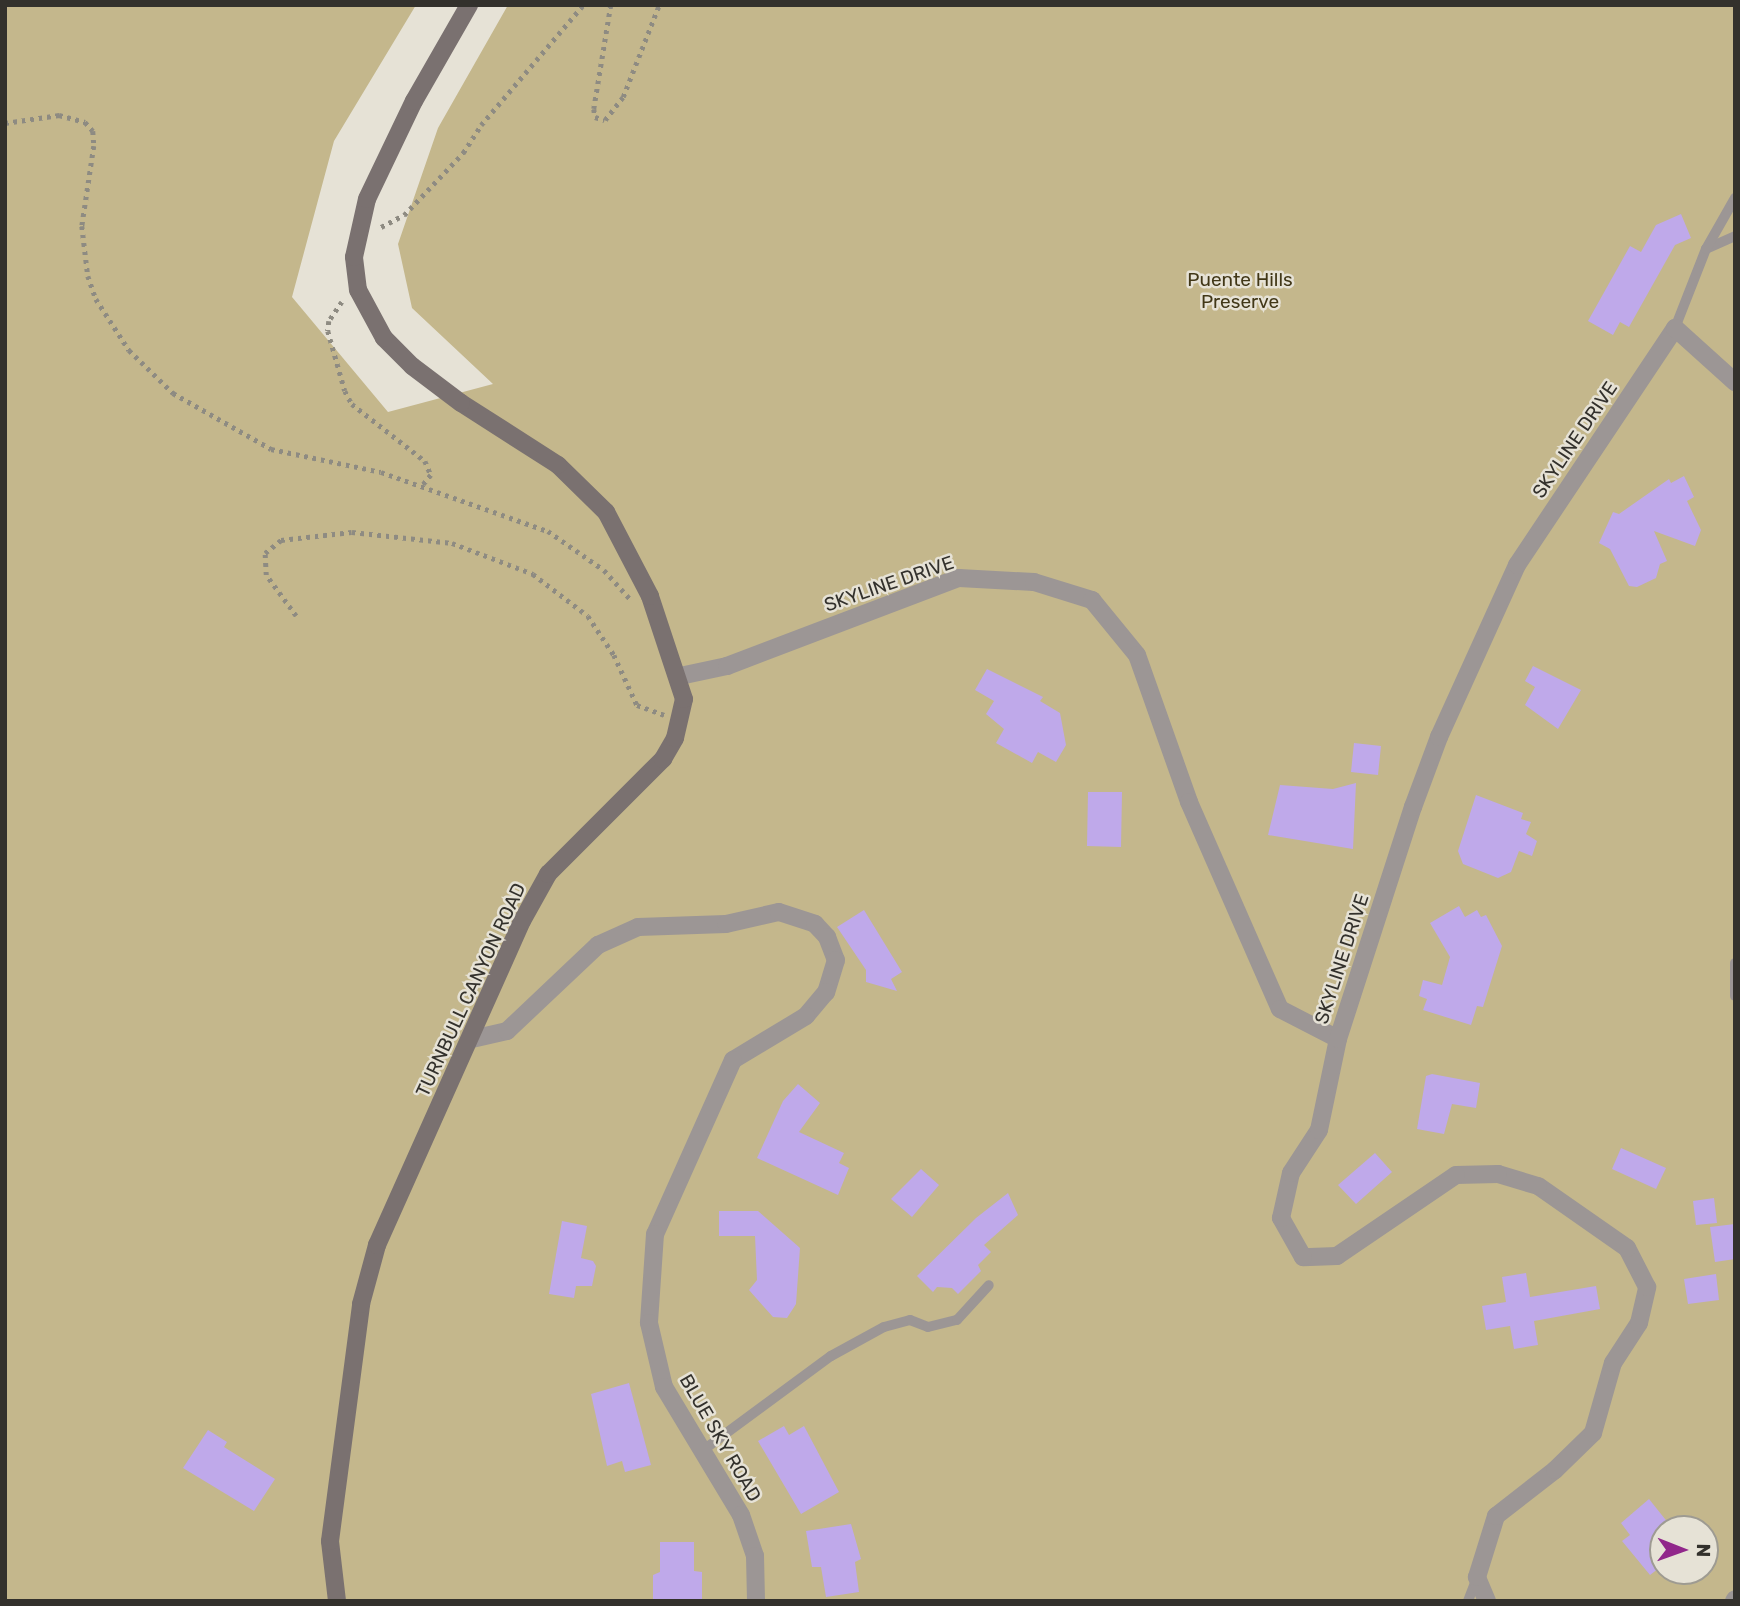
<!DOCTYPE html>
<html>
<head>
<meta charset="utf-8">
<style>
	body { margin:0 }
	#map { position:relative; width:1740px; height:1606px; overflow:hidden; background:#e6e2d6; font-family:Rubik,sans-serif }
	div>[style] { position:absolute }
	.green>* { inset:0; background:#c4b78c }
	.building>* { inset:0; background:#bfa9ea }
	.path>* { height:4.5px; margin-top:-2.25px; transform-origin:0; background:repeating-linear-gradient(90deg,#8e8b82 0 3.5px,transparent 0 8.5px) }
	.lane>* { height:10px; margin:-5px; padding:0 5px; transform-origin:5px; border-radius:5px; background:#9c9695 }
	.street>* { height:18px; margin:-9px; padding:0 9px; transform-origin:9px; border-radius:9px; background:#9c9695 }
	.secondary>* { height:18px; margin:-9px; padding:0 9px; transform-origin:9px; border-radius:9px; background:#7a7170 }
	span { translate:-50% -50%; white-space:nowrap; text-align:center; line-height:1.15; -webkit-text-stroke:5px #e6e2d6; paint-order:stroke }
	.park-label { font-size:19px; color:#413717 }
	.street-label { font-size:19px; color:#33312c }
	.frame { position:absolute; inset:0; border:7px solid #33312c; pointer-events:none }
	.north { position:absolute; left:1649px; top:1515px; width:70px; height:70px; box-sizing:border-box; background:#e6e2d6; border:2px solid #9e9b92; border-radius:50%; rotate:91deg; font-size:19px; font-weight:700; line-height:28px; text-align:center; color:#33312c }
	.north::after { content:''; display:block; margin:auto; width:24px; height:32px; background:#91278b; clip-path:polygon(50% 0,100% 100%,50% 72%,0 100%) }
</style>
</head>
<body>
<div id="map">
	<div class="green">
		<div style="clip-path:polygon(evenodd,5px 5px,416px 5px,334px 141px,292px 297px,388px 412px,493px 384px,412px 308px,398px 244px,438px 128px,508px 5px,1735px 5px,1735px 1601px,5px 1601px,5px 5px,1663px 1529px,1705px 1529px,1705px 1571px,1663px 1571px,1663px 1529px)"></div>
	</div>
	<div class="building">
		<div style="clip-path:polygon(1681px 214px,1691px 238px,1675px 245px,1629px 327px,1620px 322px,1613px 335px,1588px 321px,1630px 246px,1641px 252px,1656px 225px)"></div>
		<div style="clip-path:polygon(1684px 476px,1694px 497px,1687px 501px,1701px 530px,1695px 546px,1654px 531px,1667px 561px,1660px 564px,1656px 578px,1637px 587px,1629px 586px,1610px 549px,1599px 543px,1613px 512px,1619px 514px,1669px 479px,1671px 483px)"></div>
		<div style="clip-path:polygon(1533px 666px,1581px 690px,1558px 729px,1525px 705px,1535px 687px,1525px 681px)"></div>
		<div style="clip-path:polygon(987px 669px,1043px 697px,1040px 701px,1060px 713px,1066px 745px,1056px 762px,1038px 752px,1032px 763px,996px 743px,1004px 729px,986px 714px,994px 701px,975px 690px)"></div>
		<div style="clip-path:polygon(1354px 743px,1381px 746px,1378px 775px,1351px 772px)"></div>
		<div style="clip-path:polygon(1356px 783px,1353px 849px,1268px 835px,1280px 785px,1333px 789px)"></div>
		<div style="clip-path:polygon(1088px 792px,1122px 792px,1121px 847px,1087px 846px)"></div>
		<div style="clip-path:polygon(1476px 795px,1523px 813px,1521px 819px,1531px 822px,1526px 834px,1537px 841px,1532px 856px,1519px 851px,1511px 872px,1498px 878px,1463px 864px,1458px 851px)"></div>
		<div style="clip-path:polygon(1459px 906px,1465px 917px,1477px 910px,1481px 917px,1486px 915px,1502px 946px,1483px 1007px,1477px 1006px,1471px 1025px,1423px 1010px,1427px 999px,1419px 996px,1423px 980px,1442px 985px,1450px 957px,1430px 923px)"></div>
		<div style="clip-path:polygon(864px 910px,902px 972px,891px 979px,897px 991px,866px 982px,866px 970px,837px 927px)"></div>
		<div style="clip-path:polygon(1432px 1074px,1480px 1083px,1476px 1108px,1452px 1104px,1444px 1134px,1417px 1129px,1426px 1076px)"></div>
		<div style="clip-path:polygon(798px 1084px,820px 1103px,799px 1132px,844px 1153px,839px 1163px,849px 1168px,838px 1195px,757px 1158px,783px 1101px)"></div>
		<div style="clip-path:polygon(1621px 1148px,1666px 1168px,1656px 1189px,1612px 1169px)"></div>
		<div style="clip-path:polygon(1375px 1153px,1392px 1172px,1356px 1204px,1338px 1185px)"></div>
		<div style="clip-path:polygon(921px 1169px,939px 1185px,912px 1217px,891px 1199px)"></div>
		<div style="clip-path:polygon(1008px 1193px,1018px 1215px,984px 1245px,991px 1252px,978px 1265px,981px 1271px,958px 1294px,952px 1288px,937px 1287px,933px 1292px,917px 1276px,976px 1218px)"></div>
		<div style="clip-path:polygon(1714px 1198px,1717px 1223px,1696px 1225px,1693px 1201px)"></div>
		<div style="clip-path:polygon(719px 1211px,758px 1211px,800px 1248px,796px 1304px,787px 1318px,773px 1317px,749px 1290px,757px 1280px,755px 1236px,719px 1236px)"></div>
		<div style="clip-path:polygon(562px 1221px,587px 1226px,581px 1258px,593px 1261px,596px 1266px,592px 1286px,576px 1286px,574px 1298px,549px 1294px)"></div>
		<div style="clip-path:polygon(1735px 1224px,1735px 1259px,1715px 1262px,1710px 1227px)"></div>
		<div style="clip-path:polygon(1526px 1273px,1530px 1297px,1596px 1286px,1600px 1309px,1534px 1321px,1538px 1345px,1514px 1349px,1510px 1326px,1486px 1330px,1482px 1306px,1506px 1302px,1502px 1277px)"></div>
		<div style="clip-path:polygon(1716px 1274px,1719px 1300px,1688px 1304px,1684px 1279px)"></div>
		<div style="clip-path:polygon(629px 1383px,651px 1465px,625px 1472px,622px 1461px,607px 1466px,591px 1394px)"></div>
		<div style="clip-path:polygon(784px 1426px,789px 1435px,804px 1426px,839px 1492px,801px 1514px,758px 1441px)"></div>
		<div style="clip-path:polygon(208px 1430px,227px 1442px,224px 1447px,275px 1479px,254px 1511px,183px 1468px)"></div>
		<div style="clip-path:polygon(1649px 1499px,1673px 1529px,1663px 1529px,1663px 1565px,1650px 1575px,1622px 1541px,1630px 1535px,1621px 1523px)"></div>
		<div style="clip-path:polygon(851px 1524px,861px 1559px,855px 1562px,859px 1592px,826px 1597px,821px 1567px,812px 1567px,806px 1531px)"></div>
		<div style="clip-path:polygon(660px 1542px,694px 1542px,694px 1571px,702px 1572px,702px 1601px,653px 1601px,653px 1575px,660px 1572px)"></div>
	</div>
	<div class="path">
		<div style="left:611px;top:5px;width:105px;rotate:99.3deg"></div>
		<div style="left:594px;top:109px;width:8px;rotate:83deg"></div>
		<div style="left:595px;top:117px;width:10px;rotate:17deg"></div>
		<div style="left:605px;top:120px;width:29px;rotate:-52deg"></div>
		<div style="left:623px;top:97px;width:99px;rotate:-68.6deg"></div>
		<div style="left:5px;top:123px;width:55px;rotate:-8.4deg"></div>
		<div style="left:59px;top:115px;width:27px;rotate:15deg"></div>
		<div style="left:85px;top:122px;width:12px;rotate:48deg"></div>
		<div style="left:93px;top:131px;width:15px;rotate:86deg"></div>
		<div style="left:94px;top:146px;width:81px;rotate:98.5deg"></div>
		<div style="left:82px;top:226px;width:50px;rotate:83.2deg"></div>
		<div style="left:88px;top:276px;width:24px;rotate:71deg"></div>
		<div style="left:96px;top:299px;width:61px;rotate:57.1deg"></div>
		<div style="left:129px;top:350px;width:62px;rotate:44.3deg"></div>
		<div style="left:173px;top:393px;width:113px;rotate:29.7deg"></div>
		<div style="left:271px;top:449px;width:112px;rotate:11.8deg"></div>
		<div style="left:381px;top:472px;width:177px;rotate:19.5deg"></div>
		<div style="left:548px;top:531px;width:68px;rotate:34.9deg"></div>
		<div style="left:604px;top:570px;width:38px;rotate:48deg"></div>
		<div style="left:381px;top:227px;width:26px;rotate:-28deg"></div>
		<div style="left:404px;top:215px;width:86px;rotate:-46.4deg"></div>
		<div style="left:463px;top:153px;width:33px;rotate:-57deg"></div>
		<div style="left:481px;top:125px;width:157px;rotate:-49.6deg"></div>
		<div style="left:342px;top:302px;width:23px;rotate:124deg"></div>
		<div style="left:329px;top:321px;width:10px;rotate:96deg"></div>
		<div style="left:328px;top:331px;width:62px;rotate:74.2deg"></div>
		<div style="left:345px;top:391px;width:15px;rotate:62deg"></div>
		<div style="left:352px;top:404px;width:93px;rotate:38deg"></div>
		<div style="left:425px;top:461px;width:15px;rotate:67deg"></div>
		<div style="left:431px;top:475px;width:14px;rotate:129deg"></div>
		<div style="left:296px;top:616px;width:51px;rotate:-126.2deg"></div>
		<div style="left:266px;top:575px;width:22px;rotate:-93deg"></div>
		<div style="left:265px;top:553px;width:21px;rotate:-39deg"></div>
		<div style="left:281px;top:540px;width:71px;rotate:-6.4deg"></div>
		<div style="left:352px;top:532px;width:101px;rotate:6.3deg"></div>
		<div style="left:452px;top:543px;width:87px;rotate:20.9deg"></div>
		<div style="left:533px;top:574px;width:69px;rotate:37.4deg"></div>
		<div style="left:588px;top:616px;width:47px;rotate:56.3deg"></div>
		<div style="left:614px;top:655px;width:55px;rotate:65.3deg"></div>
		<div style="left:637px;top:705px;width:29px;rotate:20deg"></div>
	</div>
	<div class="lane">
		<div style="left:1706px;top:249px;width:32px;rotate:-24deg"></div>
		<div style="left:1675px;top:328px;width:85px;rotate:-68.6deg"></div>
		<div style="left:1706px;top:249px;width:59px;rotate:-60.4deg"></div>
		<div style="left:1735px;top:963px;width:33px;rotate:90deg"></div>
		<div style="left:702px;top:1451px;width:160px;rotate:-36.4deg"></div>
		<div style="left:831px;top:1356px;width:60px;rotate:-28.7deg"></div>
		<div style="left:884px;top:1327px;width:27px;rotate:-15deg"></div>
		<div style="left:910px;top:1320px;width:19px;rotate:21deg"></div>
		<div style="left:928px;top:1327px;width:30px;rotate:-14deg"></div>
		<div style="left:957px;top:1320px;width:47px;rotate:-47.6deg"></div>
		<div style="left:1468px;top:1601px;width:26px;rotate:-69deg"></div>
	</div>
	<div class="street">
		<div style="left:680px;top:676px;width:48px;rotate:-12deg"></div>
		<div style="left:727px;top:666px;width:248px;rotate:-20.8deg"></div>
		<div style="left:959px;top:578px;width:75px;rotate:3.1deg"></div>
		<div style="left:1034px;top:582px;width:61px;rotate:17.2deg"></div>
		<div style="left:1092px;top:600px;width:71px;rotate:50.7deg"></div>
		<div style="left:1137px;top:655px;width:156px;rotate:70.5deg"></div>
		<div style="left:1189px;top:802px;width:226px;rotate:66.3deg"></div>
		<div style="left:1280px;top:1009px;width:65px;rotate:27.3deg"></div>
		<div style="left:472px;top:1039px;width:36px;rotate:-13deg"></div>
		<div style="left:507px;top:1031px;width:125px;rotate:-43.4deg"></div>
		<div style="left:598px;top:945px;width:44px;rotate:-24.2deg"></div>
		<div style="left:638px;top:927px;width:88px;rotate:-2deg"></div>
		<div style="left:726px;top:924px;width:54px;rotate:-12.8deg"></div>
		<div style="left:779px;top:912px;width:38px;rotate:18deg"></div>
		<div style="left:815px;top:924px;width:18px;rotate:47deg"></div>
		<div style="left:827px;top:937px;width:25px;rotate:69deg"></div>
		<div style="left:836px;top:960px;width:34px;rotate:107deg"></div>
		<div style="left:826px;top:992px;width:31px;rotate:130deg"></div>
		<div style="left:806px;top:1016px;width:85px;rotate:148.9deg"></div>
		<div style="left:733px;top:1060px;width:191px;rotate:114.1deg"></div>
		<div style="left:655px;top:1234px;width:89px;rotate:93.9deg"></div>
		<div style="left:649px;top:1323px;width:66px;rotate:76.8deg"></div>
		<div style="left:664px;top:1387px;width:149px;rotate:59deg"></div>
		<div style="left:741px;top:1515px;width:43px;rotate:71.1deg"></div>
		<div style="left:755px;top:1556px;width:45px;rotate:88.7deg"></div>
		<div style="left:1487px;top:1601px;width:26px;rotate:-113deg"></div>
		<div style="left:1477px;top:1577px;width:64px;rotate:-72.7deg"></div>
		<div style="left:1496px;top:1516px;width:75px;rotate:-37.9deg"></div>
		<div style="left:1555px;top:1470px;width:53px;rotate:-44.2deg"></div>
		<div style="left:1593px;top:1433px;width:73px;rotate:-74.1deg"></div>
		<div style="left:1613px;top:1363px;width:48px;rotate:-57deg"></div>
		<div style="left:1639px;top:1323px;width:37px;rotate:-77deg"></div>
		<div style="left:1647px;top:1287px;width:44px;rotate:-117.1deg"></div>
		<div style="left:1627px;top:1248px;width:108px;rotate:-145.1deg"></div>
		<div style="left:1538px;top:1186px;width:42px;rotate:-163.3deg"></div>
		<div style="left:1498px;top:1174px;width:42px;rotate:178.6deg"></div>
		<div style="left:1456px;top:1175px;width:144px;rotate:145.8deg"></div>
		<div style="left:1337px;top:1256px;width:34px;rotate:178deg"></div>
		<div style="left:1303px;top:1257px;width:45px;rotate:-119.4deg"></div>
		<div style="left:1281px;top:1218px;width:46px;rotate:-77.5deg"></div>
		<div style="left:1291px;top:1173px;width:51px;rotate:-56.9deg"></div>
		<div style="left:1319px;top:1130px;width:93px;rotate:-78.2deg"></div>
		<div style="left:1338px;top:1039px;width:244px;rotate:-72.1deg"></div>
		<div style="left:1413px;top:807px;width:75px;rotate:-69.6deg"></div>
		<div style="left:1439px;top:737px;width:189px;rotate:-65.6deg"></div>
		<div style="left:1517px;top:565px;width:285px;rotate:-56.3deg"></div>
		<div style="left:1675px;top:328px;width:81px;rotate:42deg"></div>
		<div style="left:1734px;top:1601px;width:2px;rotate:-63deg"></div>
	</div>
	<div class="secondary">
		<div style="left:337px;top:1601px;width:60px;rotate:-96.7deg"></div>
		<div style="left:330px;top:1541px;width:239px;rotate:-82.5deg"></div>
		<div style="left:361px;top:1304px;width:61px;rotate:-74.8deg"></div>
		<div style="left:377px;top:1245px;width:355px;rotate:-65.9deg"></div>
		<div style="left:522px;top:921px;width:54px;rotate:-61deg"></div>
		<div style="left:548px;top:874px;width:163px;rotate:-45deg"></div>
		<div style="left:663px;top:759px;width:24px;rotate:-60deg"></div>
		<div style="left:675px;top:738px;width:40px;rotate:-77deg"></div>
		<div style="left:684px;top:699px;width:108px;rotate:-108.3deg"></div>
		<div style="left:650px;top:596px;width:95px;rotate:-117.6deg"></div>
		<div style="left:606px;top:512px;width:67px;rotate:-135.6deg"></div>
		<div style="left:558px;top:465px;width:115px;rotate:-147.4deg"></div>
		<div style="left:461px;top:403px;width:61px;rotate:-142.9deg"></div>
		<div style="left:412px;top:366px;width:40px;rotate:-135deg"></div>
		<div style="left:384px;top:338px;width:55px;rotate:-118.4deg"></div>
		<div style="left:358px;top:290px;width:33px;rotate:-97deg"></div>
		<div style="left:354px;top:257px;width:59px;rotate:-77.4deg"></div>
		<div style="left:367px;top:199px;width:109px;rotate:-64.4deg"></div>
		<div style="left:414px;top:101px;width:111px;rotate:-60.2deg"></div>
	</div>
	<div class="park-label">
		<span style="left:1240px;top:291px">Puente Hills<br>Preserve</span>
	</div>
	<div class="street-label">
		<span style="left:1575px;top:440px;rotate:-56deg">SKYLINE DRIVE</span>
		<span style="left:889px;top:584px;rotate:-19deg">SKYLINE DRIVE</span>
		<span style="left:1342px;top:959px;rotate:-72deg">SKYLINE DRIVE</span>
		<span style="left:471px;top:990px;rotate:-65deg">TURNBULL CANYON ROAD</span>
		<span style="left:720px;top:1438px;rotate:60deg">BLUE SKY ROAD</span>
	</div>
	<div class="frame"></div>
	<div class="north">N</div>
</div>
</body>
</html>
